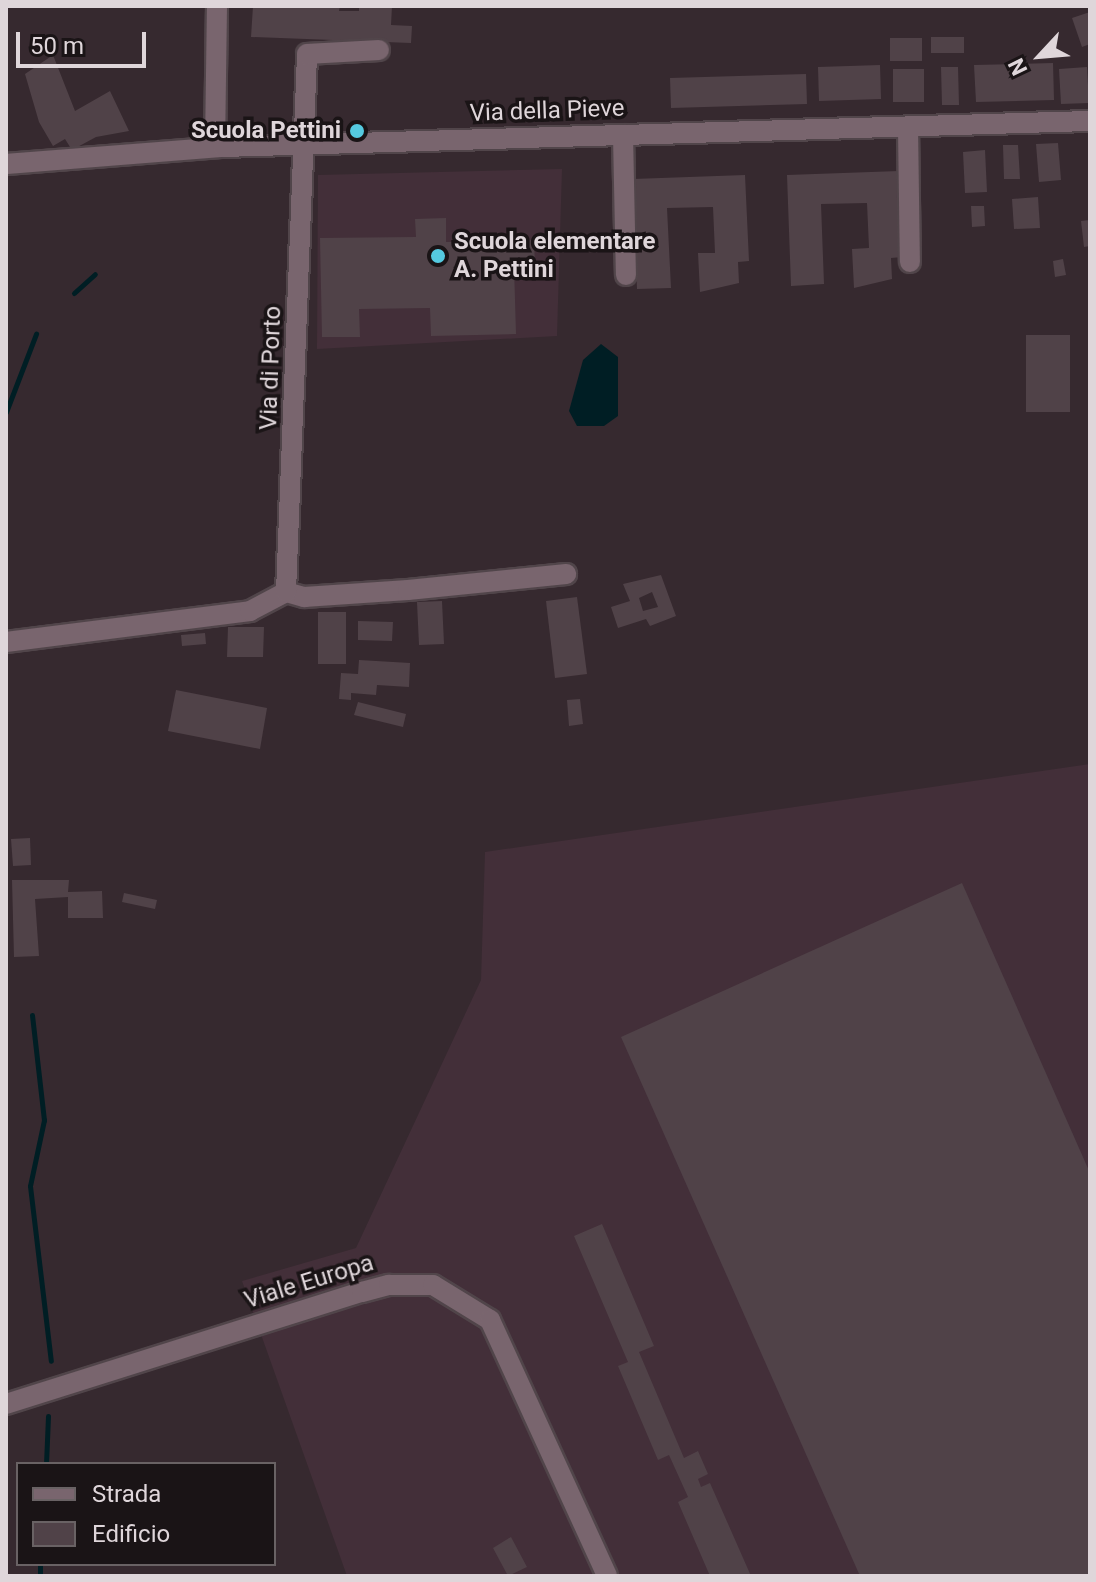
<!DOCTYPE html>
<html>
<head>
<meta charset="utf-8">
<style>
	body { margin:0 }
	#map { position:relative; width:1096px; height:1582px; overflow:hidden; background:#36292f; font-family:Roboto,sans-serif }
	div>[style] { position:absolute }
	.built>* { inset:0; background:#432f39 }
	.water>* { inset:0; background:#001e24 }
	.stream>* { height:5px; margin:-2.5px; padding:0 2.5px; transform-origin:2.5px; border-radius:2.5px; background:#001e24 }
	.building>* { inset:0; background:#504248 }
	.roads { filter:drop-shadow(2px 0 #51454a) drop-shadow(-2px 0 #51454a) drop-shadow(0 2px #51454a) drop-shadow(0 -2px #51454a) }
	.minor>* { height:20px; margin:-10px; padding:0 10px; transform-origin:10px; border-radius:10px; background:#79656e }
	.dots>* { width:22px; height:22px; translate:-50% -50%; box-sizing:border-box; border:4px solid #1a1416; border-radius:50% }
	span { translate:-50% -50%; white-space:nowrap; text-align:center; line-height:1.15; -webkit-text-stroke:7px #1a1416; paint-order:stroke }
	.street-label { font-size:24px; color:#dfd6da }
	.poi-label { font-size:24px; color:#dfd6da; font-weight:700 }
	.right { translate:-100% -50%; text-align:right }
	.left { translate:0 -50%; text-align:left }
	.frame { position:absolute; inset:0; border:8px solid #dfd6da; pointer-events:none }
	.legend { position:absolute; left:16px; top:1462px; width:260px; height:104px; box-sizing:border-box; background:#1a1416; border:2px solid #696264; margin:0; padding:10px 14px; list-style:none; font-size:24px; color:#dfd6da }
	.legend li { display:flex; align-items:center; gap:16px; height:40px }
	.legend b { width:40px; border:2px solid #696264 }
	.north { position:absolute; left:1000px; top:16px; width:80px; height:80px; -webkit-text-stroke:6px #1a1416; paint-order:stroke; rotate:244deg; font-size:22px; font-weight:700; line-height:32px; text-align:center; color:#dfd6da }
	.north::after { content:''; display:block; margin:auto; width:28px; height:36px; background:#dfd6da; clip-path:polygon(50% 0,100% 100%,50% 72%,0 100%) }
	.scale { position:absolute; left:16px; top:32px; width:130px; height:36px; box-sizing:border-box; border:4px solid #dfd6da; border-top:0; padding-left:10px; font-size:24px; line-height:28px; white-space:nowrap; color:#dfd6da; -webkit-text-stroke:6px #1a1416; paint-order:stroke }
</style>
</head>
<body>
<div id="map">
	<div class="built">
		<div style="clip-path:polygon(562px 169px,557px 336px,317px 349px,318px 175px)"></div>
		<div style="clip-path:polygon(1090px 764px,1090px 1576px,347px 1576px,242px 1281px,356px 1248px,481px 980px,485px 852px)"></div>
	</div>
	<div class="water">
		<div style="clip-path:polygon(601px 344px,618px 357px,618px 416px,604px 426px,577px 426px,569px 411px,583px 360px)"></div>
	</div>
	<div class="stream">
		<div style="left:74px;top:293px;width:28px;rotate:-42deg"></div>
		<div style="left:6px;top:412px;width:84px;rotate:-69deg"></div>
		<div style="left:32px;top:1015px;width:106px;rotate:83.5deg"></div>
		<div style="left:44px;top:1120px;width:67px;rotate:102deg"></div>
		<div style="left:30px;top:1186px;width:176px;rotate:83.2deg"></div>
		<div style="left:46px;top:1464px;width:48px;rotate:-87.6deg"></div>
		<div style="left:40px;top:1576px;width:12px;rotate:-90deg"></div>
	</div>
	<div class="building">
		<div style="clip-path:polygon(253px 6px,340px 6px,339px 11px,359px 11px,359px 6px,392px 6px,391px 25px,412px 26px,411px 43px,251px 37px)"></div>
		<div style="clip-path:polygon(1090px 12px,1090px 44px,1082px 47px,1072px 18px)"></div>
		<div style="clip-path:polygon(931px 37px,964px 37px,964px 53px,931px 53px)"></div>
		<div style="clip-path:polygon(890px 38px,922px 38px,922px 61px,890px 61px)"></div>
		<div style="clip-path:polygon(53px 55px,75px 111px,110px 91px,129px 131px,96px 137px,72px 150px,65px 139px,53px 146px,39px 122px,25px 74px)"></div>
		<div style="clip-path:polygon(1053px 63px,1054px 100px,976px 102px,974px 65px)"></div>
		<div style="clip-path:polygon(880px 65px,881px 99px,819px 101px,818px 67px)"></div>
		<div style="clip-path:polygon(941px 67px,958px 67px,959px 105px,942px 105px)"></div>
		<div style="clip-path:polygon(1087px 67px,1089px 103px,1061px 104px,1059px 69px)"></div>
		<div style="clip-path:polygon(893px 69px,924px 69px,924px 102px,893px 102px)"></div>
		<div style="clip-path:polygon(806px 74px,807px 104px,671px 108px,670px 78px)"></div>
		<div style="clip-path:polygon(1058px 143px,1061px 180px,1039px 182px,1036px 144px)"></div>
		<div style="clip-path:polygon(1003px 145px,1018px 145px,1020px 179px,1004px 179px)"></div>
		<div style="clip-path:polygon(985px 150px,987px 192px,965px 193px,963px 152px)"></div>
		<div style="clip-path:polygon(899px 171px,902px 257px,891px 258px,892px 279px,854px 288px,852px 249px,869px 248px,867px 203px,821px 204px,824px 284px,791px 286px,787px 175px)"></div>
		<div style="clip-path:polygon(745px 175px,749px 261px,738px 262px,739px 283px,700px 292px,698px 253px,715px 253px,713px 207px,667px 208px,671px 288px,637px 289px,633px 179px)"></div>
		<div style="clip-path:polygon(1038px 197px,1040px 228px,1014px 229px,1012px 199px)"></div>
		<div style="clip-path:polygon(971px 206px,984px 206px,985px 226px,972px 227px)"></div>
		<div style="clip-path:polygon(446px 218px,446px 242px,534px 240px,535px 265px,514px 266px,516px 334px,431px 336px,430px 308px,359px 309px,360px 337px,322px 337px,320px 238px,416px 237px,415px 219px)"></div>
		<div style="clip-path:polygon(1090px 220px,1090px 246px,1084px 247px,1081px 221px)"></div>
		<div style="clip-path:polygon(1063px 259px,1066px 275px,1055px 277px,1053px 261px)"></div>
		<div style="clip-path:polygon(1026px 335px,1070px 335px,1070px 412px,1026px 412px)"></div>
		<div style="clip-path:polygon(evenodd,661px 575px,676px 616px,650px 626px,646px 619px,618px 628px,611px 607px,630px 601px,623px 584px,661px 575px,652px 592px,658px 607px,643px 611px,639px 598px,652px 592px)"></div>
		<div style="clip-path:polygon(577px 597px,587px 674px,555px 678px,546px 601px)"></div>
		<div style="clip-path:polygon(442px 601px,444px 644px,419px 645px,417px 602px)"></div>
		<div style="clip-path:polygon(318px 612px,346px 612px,346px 664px,318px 664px)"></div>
		<div style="clip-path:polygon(358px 621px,393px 622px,392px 641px,358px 640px)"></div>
		<div style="clip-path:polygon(228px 627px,264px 627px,263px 657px,227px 657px)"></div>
		<div style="clip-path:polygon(205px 633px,206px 644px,182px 646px,181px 635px)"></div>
		<div style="clip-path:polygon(359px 660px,410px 663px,409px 687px,377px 685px,376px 695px,351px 693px,351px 700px,339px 699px,341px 673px,358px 674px)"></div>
		<div style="clip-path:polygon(176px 690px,267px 708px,260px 749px,168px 731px)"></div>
		<div style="clip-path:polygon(580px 699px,583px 724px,569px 726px,567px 700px)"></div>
		<div style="clip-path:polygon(358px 702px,406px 714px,403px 727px,354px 715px)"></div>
		<div style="clip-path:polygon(30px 838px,31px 865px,13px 866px,11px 839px)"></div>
		<div style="clip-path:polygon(12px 880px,69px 880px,68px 892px,102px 891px,103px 918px,68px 918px,68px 897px,35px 899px,39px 956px,14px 957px)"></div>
		<div style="clip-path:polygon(962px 883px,1090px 1173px,1090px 1576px,860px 1576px,621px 1037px)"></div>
		<div style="clip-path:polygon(124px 893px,157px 900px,155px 909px,122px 902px)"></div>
		<div style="clip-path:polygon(602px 1224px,654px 1346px,639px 1352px,684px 1458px,698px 1451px,708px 1474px,698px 1479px,701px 1487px,710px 1483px,751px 1576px,710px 1576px,678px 1502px,688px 1497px,669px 1455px,658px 1460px,618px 1366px,628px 1362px,574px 1236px)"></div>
		<div style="clip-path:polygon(511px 1537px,527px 1567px,508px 1576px,493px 1548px)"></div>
	</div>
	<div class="roads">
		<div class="minor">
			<div style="left:908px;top:127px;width:135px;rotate:89.2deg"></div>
			<div style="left:623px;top:135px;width:140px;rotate:88.8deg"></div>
			<div style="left:215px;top:147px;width:141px;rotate:-89.2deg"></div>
			<div style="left:6px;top:164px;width:218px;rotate:-4.5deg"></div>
			<div style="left:223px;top:147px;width:867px;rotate:-1.72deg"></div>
			<div style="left:286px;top:592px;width:19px;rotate:16deg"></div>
			<div style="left:304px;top:597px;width:104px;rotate:-3.9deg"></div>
			<div style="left:408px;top:590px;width:159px;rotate:-5.8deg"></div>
			<div style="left:6px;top:642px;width:246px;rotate:-7.2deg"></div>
			<div style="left:250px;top:611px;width:41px;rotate:-27.8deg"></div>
			<div style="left:286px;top:592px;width:538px;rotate:-87.76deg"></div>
			<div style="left:307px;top:54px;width:72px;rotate:-3.2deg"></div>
			<div style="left:6px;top:1404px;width:373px;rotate:-17.5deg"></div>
			<div style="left:362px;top:1292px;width:28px;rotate:-15deg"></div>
			<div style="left:389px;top:1285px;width:44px"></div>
			<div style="left:433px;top:1285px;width:67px;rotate:31.6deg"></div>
			<div style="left:490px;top:1320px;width:281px;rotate:65.4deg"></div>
		</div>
	</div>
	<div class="dots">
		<div style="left:357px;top:131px;background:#55cae0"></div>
		<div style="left:438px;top:256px;background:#55cae0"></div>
	</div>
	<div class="street-label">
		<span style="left:547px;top:111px;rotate:-2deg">Via della Pieve</span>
		<span style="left:271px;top:368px;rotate:-88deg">Via di Porto</span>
		<span style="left:309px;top:1282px;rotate:-17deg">Viale Europa</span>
	</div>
	<div class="poi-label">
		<span class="right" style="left:341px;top:131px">Scuola Pettini</span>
		<span class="left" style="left:454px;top:256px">Scuola elementare<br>A. Pettini</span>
	</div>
	<div class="frame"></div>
	<ul class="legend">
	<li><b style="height:10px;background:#79656e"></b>Strada</li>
	<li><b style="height:22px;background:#504248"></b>Edificio</li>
	</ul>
	<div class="north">N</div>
	<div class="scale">50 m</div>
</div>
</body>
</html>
